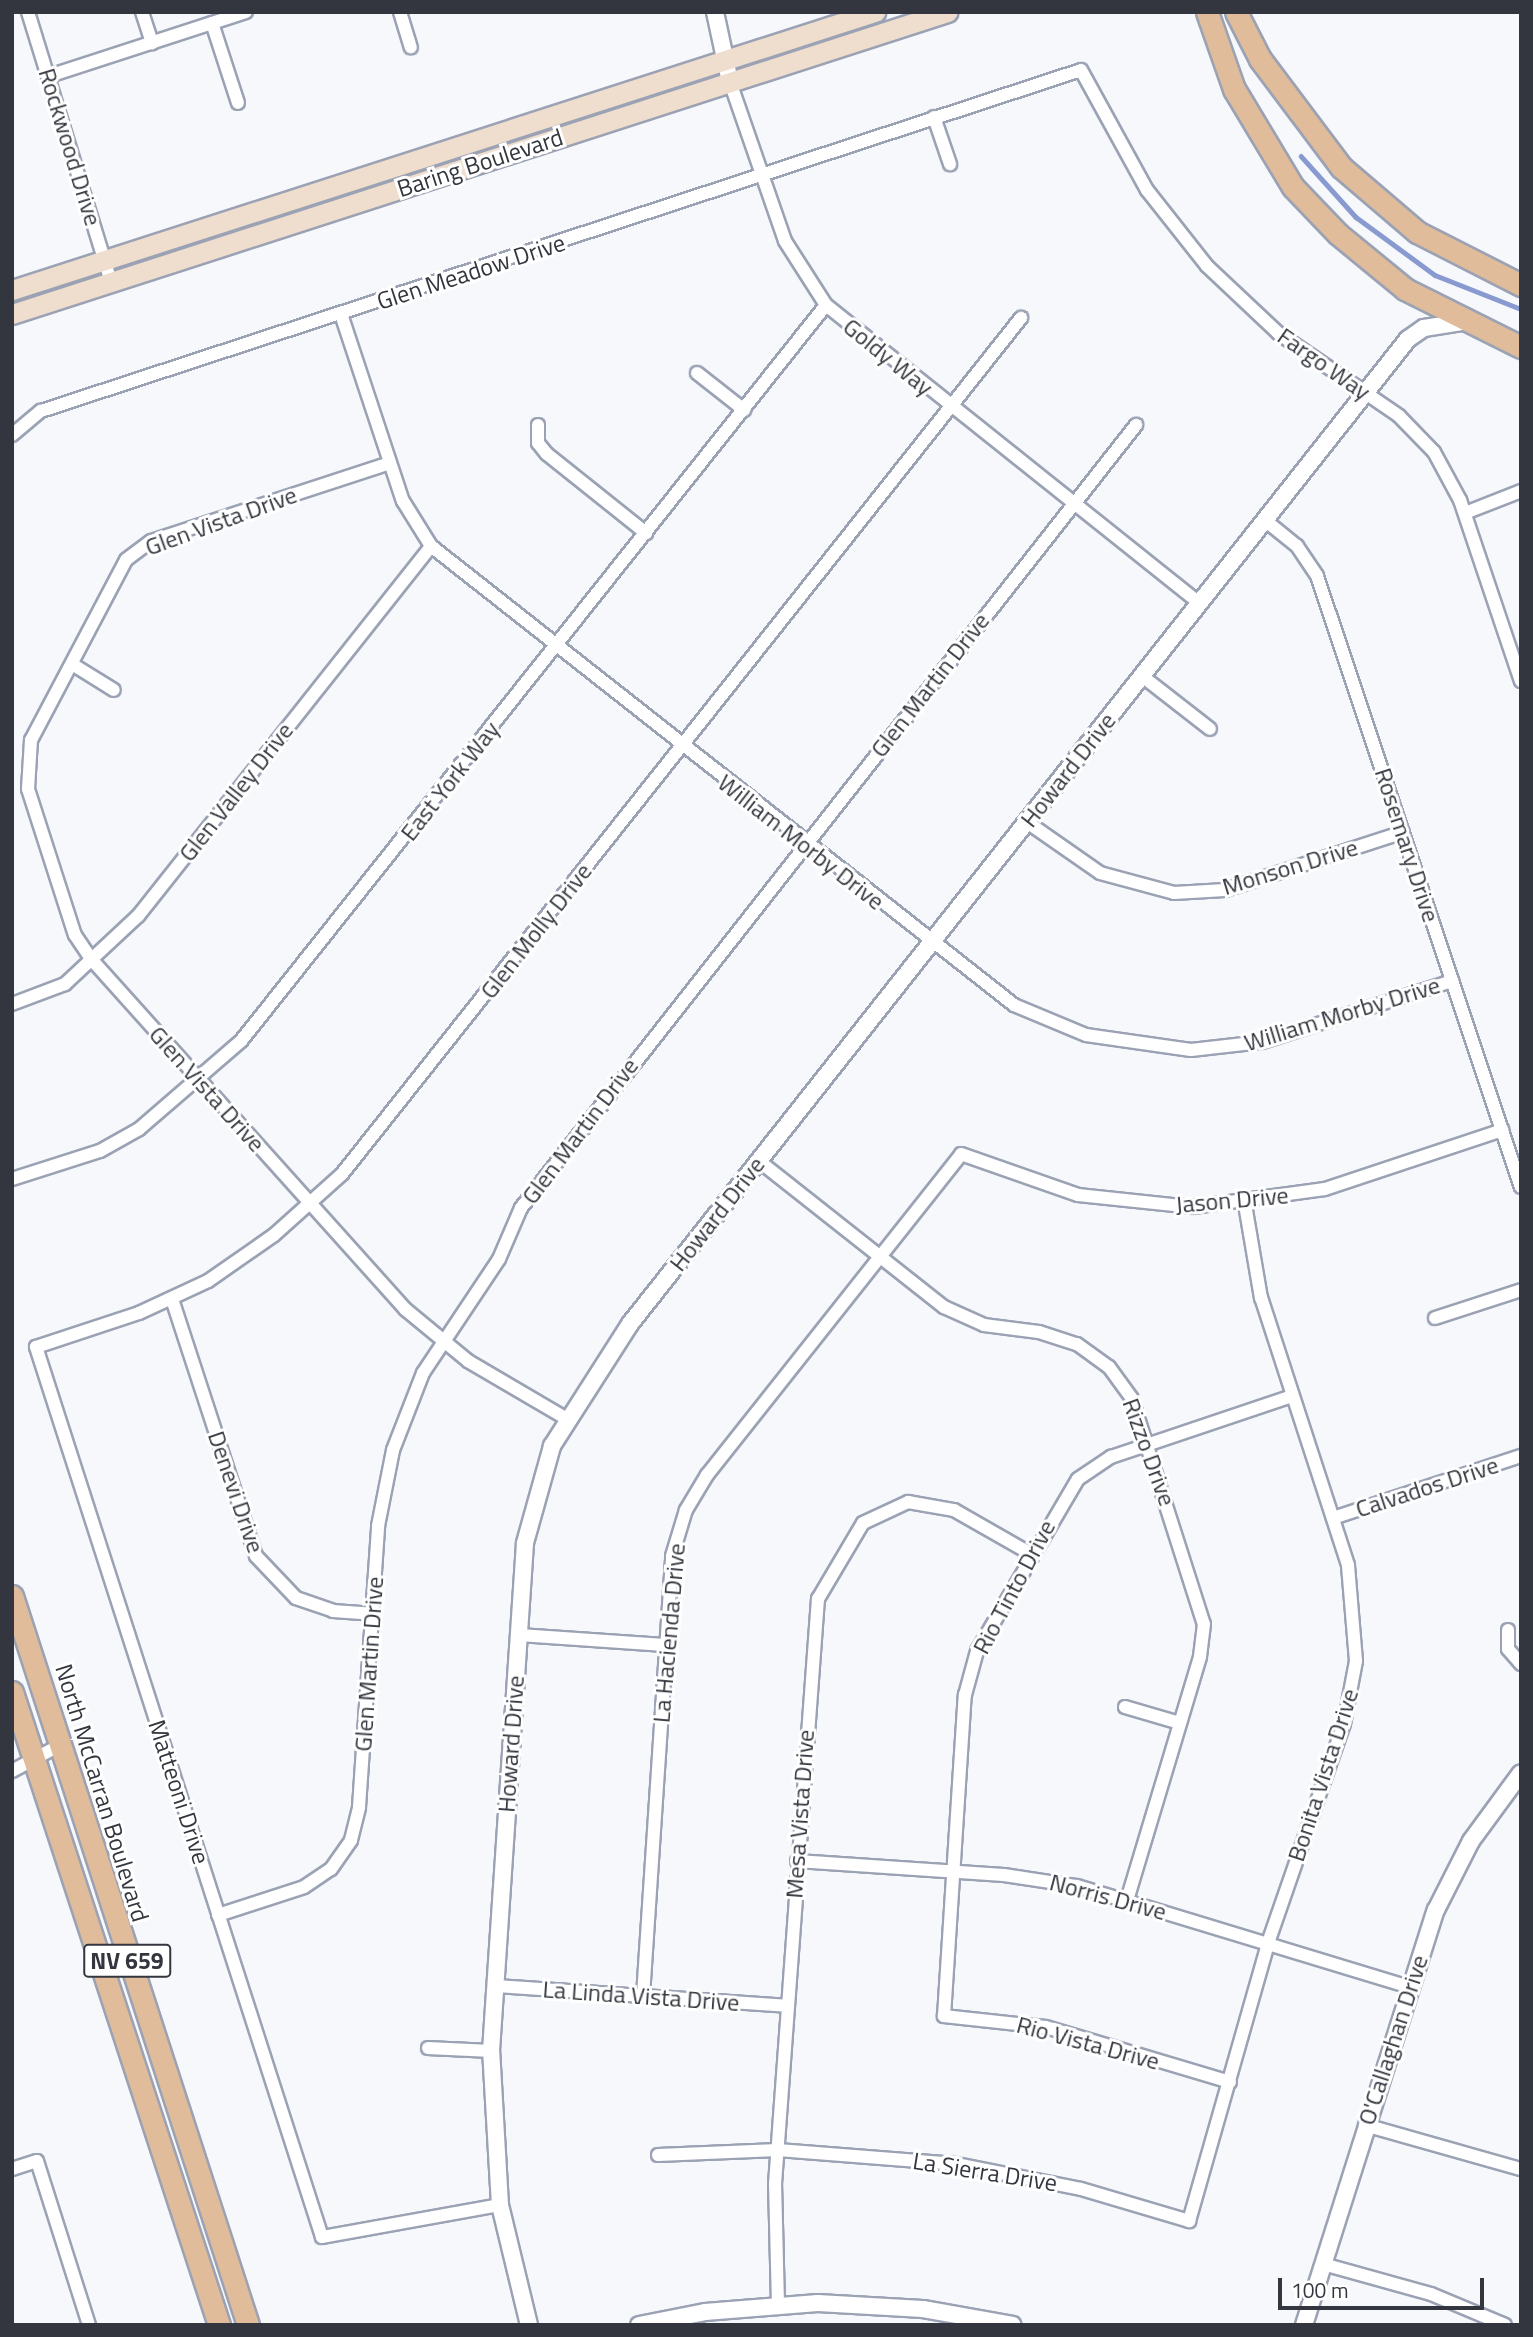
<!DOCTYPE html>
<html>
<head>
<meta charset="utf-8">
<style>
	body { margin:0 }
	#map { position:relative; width:1533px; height:2337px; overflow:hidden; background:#f6f8fc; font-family:"Titillium Web",sans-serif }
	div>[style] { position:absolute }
	.stream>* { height:4.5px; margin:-2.25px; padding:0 2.25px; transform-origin:2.25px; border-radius:2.25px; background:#889ad0 }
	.roads { filter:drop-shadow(2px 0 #9ba2b4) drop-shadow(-2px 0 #9ba2b4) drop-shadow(0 2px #9ba2b4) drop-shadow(0 -2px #9ba2b4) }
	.minor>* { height:12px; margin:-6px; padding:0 6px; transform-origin:6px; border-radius:6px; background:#fff }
	.tertiary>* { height:16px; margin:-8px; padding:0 8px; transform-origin:8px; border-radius:8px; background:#fff }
	.secondary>* { height:19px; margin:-9.5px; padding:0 9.5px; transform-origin:9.5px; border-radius:9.5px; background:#efddcd }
	.primary>* { height:21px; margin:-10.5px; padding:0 10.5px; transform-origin:10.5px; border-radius:10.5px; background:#e0bc9a }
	span { translate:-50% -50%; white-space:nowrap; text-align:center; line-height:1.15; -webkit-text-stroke:6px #fff; paint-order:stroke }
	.shield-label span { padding:2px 5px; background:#fff; border:2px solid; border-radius:5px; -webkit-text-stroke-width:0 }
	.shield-label { font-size:23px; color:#33363e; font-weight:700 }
	.street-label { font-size:24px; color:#33363e }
	.frame { position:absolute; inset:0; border:14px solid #33363e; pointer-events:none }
	.scale { position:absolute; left:1278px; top:2278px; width:206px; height:32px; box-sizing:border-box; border:4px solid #33363e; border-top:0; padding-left:9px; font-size:21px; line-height:24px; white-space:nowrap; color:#33363e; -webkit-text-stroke:5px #fff; paint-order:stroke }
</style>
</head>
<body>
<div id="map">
	<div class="stream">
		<div style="left:1301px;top:156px;width:82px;rotate:48deg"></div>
		<div style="left:1356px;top:217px;width:98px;rotate:36.3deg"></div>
		<div style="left:1435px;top:275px;width:92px;rotate:21.6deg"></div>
	</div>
	<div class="roads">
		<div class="minor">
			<div style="left:28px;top:12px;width:282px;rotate:72.9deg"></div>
			<div style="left:142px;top:12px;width:33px;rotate:72deg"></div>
			<div style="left:400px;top:12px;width:37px;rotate:73deg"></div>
			<div style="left:212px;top:23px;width:84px;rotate:72deg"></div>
			<div style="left:49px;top:76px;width:207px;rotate:-18deg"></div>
			<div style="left:730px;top:82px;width:168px;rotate:70.9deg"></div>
			<div style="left:785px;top:241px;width:76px;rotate:57.4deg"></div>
			<div style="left:826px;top:305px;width:479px;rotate:38.6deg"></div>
			<div style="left:934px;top:117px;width:50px;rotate:71.2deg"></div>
			<div style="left:341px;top:314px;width:197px;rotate:71.7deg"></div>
			<div style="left:403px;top:501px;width:53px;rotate:58.1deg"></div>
			<div style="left:431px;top:546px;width:742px;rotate:38.21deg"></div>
			<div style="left:1014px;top:1005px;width:78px;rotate:22.6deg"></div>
			<div style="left:1086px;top:1035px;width:106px;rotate:8.1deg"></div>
			<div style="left:1191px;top:1050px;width:71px;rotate:-6.4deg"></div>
			<div style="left:1262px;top:1042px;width:200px;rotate:-17.8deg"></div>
			<div style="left:697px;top:373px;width:60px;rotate:38.2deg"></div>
			<div style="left:538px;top:425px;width:18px;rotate:90deg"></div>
			<div style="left:538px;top:443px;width:14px;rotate:51deg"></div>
			<div style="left:547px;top:454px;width:127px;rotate:38.6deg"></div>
			<div style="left:12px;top:435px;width:38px;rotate:-40deg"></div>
			<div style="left:41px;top:411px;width:1094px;rotate:-18.15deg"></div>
			<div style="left:1081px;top:70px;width:137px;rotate:61.2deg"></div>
			<div style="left:1147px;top:190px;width:97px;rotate:51.7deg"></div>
			<div style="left:1207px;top:266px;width:98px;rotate:43.3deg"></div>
			<div style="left:1278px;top:333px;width:147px;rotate:34.4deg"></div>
			<div style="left:1399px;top:416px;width:50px;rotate:45.8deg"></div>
			<div style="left:1434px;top:452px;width:55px;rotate:61.6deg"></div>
			<div style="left:1460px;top:500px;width:191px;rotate:71.4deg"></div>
			<div style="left:390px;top:463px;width:251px;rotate:161.9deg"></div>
			<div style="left:151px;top:541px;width:31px;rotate:143deg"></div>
			<div style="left:126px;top:560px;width:204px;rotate:117.8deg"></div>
			<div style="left:31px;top:740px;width:49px;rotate:93.5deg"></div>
			<div style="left:28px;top:789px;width:153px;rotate:72.2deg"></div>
			<div style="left:75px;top:935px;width:30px;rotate:56deg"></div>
			<div style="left:92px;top:960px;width:469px;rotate:48.1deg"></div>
			<div style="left:405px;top:1309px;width:82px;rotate:39.5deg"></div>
			<div style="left:468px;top:1361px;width:115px;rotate:30.4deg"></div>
			<div style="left:1465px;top:513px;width:60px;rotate:-21.4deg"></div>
			<div style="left:1266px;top:521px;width:40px;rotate:39deg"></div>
			<div style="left:1297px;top:546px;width:36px;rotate:56deg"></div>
			<div style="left:1317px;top:576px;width:644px;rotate:71.54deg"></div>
			<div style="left:72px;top:664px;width:49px;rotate:31.8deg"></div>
			<div style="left:1142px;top:676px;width:86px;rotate:37.9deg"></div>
			<div style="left:1027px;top:822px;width:89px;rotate:34.9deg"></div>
			<div style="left:1100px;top:873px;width:77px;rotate:15.1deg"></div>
			<div style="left:1174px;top:893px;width:51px;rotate:-3.4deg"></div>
			<div style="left:1225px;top:890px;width:187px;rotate:-18deg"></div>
			<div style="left:12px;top:1004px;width:57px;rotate:-20.7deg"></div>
			<div style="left:65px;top:984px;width:100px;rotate:-43deg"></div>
			<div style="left:138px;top:916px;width:472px;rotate:-51.6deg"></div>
			<div style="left:759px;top:1161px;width:236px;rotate:38.3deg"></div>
			<div style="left:944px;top:1307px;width:44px;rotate:24.2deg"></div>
			<div style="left:984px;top:1325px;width:55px;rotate:7.3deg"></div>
			<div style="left:1039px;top:1332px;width:40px;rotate:18deg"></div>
			<div style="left:1077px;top:1344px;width:39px;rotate:36deg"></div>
			<div style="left:1109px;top:1367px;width:39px;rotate:54deg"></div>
			<div style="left:1132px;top:1399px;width:236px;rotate:72.3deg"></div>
			<div style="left:1204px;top:1624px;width:33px;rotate:97deg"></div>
			<div style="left:1200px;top:1657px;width:254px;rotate:106.7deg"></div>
			<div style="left:12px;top:1179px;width:92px;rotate:-17.7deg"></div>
			<div style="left:100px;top:1151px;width:45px;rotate:-29.4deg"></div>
			<div style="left:139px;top:1129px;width:135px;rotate:-40.8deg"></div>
			<div style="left:241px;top:1041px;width:940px;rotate:-51.52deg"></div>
			<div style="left:172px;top:1299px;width:270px;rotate:71.9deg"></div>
			<div style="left:256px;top:1556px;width:58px;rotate:46.4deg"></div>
			<div style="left:296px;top:1598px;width:39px;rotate:19deg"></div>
			<div style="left:333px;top:1611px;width:39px;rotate:4deg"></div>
			<div style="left:1435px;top:1318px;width:90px;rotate:-18deg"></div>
			<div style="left:1333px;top:1518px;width:198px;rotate:-18.3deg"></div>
			<div style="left:1508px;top:1630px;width:19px;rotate:90deg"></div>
			<div style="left:1508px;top:1649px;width:20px;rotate:49deg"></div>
			<div style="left:518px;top:1635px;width:148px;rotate:3.9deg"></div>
			<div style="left:1125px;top:1707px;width:57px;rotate:16.2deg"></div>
			<div style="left:12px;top:1771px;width:55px;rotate:-28.4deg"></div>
			<div style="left:797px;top:1861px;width:207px;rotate:3.9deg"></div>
			<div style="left:1004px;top:1875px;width:74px;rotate:8.6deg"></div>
			<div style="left:1077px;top:1886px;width:347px;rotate:16.9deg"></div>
			<div style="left:218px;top:1915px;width:90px;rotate:-18deg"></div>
			<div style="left:304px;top:1887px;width:32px;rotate:-34deg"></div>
			<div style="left:331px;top:1869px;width:35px;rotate:-55deg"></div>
			<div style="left:351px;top:1840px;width:34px;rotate:-76deg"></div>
			<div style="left:359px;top:1807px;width:282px;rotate:-86.1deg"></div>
			<div style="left:378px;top:1526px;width:77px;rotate:-78.8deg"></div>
			<div style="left:393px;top:1450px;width:83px;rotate:-68.7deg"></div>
			<div style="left:423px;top:1373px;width:137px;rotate:-56.3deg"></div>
			<div style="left:499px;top:1259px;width:56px;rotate:-66.7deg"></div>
			<div style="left:521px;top:1208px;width:996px;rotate:-51.85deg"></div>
			<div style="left:495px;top:1986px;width:293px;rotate:3.9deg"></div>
			<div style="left:643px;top:1996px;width:441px;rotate:-86.2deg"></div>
			<div style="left:672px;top:1556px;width:48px;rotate:-73.1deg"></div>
			<div style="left:686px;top:1510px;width:41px;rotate:-59deg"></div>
			<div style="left:707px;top:1475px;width:409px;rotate:-51.6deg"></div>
			<div style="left:961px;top:1154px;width:124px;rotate:19.3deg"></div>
			<div style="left:1078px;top:1195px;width:116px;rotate:6deg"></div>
			<div style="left:1193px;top:1207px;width:133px;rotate:-7.8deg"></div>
			<div style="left:1325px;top:1189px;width:187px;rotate:-18.4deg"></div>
			<div style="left:428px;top:2048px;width:63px;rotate:2.7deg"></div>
			<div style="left:1230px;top:2082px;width:193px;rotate:-163.4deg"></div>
			<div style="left:1045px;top:2027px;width:102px;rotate:-173.8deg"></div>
			<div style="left:944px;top:2016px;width:322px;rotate:-86.3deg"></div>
			<div style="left:965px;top:1695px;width:46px;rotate:-74.7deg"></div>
			<div style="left:977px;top:1651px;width:199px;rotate:-59.6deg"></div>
			<div style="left:1078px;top:1479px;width:40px;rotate:-34deg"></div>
			<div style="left:1111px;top:1457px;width:191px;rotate:-18.6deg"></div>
			<div style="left:1365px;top:2125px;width:162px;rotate:15.8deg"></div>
			<div style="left:658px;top:2155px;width:120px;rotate:-2.4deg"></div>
			<div style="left:778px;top:2150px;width:179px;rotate:4.5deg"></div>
			<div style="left:956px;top:2164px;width:127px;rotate:11.3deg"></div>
			<div style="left:1081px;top:2189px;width:113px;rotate:16.5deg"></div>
			<div style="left:1189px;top:2221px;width:289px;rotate:-74.1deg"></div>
			<div style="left:1268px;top:1943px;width:232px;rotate:-70.9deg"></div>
			<div style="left:1344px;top:1724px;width:64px;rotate:-79.2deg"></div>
			<div style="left:1356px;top:1661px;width:96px;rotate:-94.8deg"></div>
			<div style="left:1348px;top:1565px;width:281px;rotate:-108deg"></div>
			<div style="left:1261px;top:1298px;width:95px;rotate:-99.7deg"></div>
			<div style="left:12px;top:2169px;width:26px;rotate:-18deg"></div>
			<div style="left:37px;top:2161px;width:172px;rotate:72.4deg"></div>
			<div style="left:500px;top:2205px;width:181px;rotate:169.8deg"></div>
			<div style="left:322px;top:2237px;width:935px;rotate:-107.81deg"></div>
			<div style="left:36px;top:1347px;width:108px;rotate:-18.3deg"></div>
			<div style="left:139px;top:1313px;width:76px;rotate:-24.9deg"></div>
			<div style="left:208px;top:1281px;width:80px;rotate:-34.9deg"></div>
			<div style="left:274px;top:1235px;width:91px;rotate:-41.9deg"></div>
			<div style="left:342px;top:1174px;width:1093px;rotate:-51.58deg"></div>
			<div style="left:1323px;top:2264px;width:112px;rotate:15.5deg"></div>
			<div style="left:1431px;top:2294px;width:80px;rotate:22.7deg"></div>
			<div style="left:778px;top:2305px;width:121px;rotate:-91.4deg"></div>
			<div style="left:775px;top:2184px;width:587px;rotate:-85.8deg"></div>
			<div style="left:818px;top:1599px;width:88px;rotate:-59.4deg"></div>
			<div style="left:863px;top:1523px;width:50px;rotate:-25deg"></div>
			<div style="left:908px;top:1502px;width:47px;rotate:9.9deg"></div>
			<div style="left:954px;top:1510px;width:89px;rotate:29.7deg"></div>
		</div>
		<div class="tertiary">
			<div style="left:715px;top:12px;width:72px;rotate:77.9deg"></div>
			<div style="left:529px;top:2325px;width:123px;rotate:-103.6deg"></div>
			<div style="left:500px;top:2205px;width:154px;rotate:-93.3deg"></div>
			<div style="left:491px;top:2051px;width:509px;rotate:-86.17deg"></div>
			<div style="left:525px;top:1543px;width:101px;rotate:-74.4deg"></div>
			<div style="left:552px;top:1446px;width:145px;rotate:-57.4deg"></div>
			<div style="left:630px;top:1324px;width:1255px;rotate:-51.7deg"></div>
			<div style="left:1408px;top:339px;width:19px;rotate:-35deg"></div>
			<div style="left:1424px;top:328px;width:38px;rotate:-9deg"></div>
			<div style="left:639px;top:2325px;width:67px;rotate:-11.1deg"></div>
			<div style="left:705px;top:2312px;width:113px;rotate:-4.6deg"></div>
			<div style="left:818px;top:2303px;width:105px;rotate:3.3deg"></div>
			<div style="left:923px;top:2309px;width:91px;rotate:10.1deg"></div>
			<div style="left:1304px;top:2325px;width:435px;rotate:-72.4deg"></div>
			<div style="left:1436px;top:1910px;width:77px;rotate:-63.1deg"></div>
			<div style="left:1471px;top:1841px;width:84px;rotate:-53.7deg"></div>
		</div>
		<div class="secondary">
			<div style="left:12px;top:290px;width:907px;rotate:-17.86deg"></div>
			<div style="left:12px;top:314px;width:983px;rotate:-17.9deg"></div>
		</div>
		<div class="primary">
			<div style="left:1207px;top:12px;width:82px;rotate:70.7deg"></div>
			<div style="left:1234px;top:89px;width:114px;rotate:59deg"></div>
			<div style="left:1293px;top:187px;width:65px;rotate:46.2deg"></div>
			<div style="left:1338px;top:234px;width:87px;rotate:39.4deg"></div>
			<div style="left:1405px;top:289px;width:130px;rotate:26.6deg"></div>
			<div style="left:1236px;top:12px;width:53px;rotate:62.9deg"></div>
			<div style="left:1260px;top:59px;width:135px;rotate:53.1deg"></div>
			<div style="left:1341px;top:167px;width:100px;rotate:40.5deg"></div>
			<div style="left:1417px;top:232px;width:117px;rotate:27deg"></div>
			<div style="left:12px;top:1596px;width:766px;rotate:72.06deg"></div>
			<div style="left:12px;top:1692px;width:666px;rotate:71.89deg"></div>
		</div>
	</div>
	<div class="shield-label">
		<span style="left:127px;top:1961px">NV 659</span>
	</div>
	<div class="street-label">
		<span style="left:70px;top:147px;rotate:73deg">Rockwood Drive</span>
		<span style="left:480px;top:163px;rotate:-18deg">Baring Boulevard</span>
		<span style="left:471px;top:272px;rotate:-18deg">Glen Meadow Drive</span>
		<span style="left:888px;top:357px;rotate:39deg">Goldy Way</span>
		<span style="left:1324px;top:364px;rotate:35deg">Fargo Way</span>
		<span style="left:221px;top:521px;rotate:-20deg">Glen Vista Drive</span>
		<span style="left:930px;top:685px;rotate:-52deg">Glen Martin Drive</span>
		<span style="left:1068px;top:770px;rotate:-52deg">Howard Drive</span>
		<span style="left:450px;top:781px;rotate:-52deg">East York Way</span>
		<span style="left:236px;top:792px;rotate:-52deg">Glen Valley Drive</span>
		<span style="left:801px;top:842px;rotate:38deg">William Morby Drive</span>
		<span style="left:1407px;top:845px;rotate:72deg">Rosemary Drive</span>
		<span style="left:1290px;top:867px;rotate:-17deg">Monson Drive</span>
		<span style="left:536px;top:931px;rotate:-52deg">Glen Molly Drive</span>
		<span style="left:1342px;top:1014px;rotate:-17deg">William Morby Drive</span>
		<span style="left:207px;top:1089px;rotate:48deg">Glen Vista Drive</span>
		<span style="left:580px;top:1131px;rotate:-53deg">Glen Martin Drive</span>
		<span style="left:1232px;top:1200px;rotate:-5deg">Jason Drive</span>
		<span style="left:717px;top:1214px;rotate:-52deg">Howard Drive</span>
		<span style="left:1149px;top:1452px;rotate:70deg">Rizzo Drive</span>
		<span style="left:1427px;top:1487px;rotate:-18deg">Calvados Drive</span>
		<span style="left:236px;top:1492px;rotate:71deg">Denevi Drive</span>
		<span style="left:1014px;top:1587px;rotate:-62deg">Rio Tinto Drive</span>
		<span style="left:669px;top:1633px;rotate:-85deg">La Hacienda Drive</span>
		<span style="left:369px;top:1664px;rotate:-86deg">Glen Martin Drive</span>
		<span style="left:511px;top:1744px;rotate:-86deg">Howard Drive</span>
		<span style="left:1323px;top:1775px;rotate:-72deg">Bonita Vista Drive</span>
		<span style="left:179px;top:1792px;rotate:72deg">Matteoni Drive</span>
		<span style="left:102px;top:1793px;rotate:73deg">North McCarran Boulevard</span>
		<span style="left:800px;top:1814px;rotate:-86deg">Mesa Vista Drive</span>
		<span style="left:1108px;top:1897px;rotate:15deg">Norris Drive</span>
		<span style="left:641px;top:1996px;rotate:4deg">La Linda Vista Drive</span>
		<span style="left:1393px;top:2040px;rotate:-72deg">O'Callaghan Drive</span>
		<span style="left:1088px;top:2043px;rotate:15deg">Rio Vista Drive</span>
		<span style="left:985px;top:2172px;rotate:9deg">La Sierra Drive</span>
	</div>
	<div class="frame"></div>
	<div class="scale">100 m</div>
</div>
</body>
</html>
